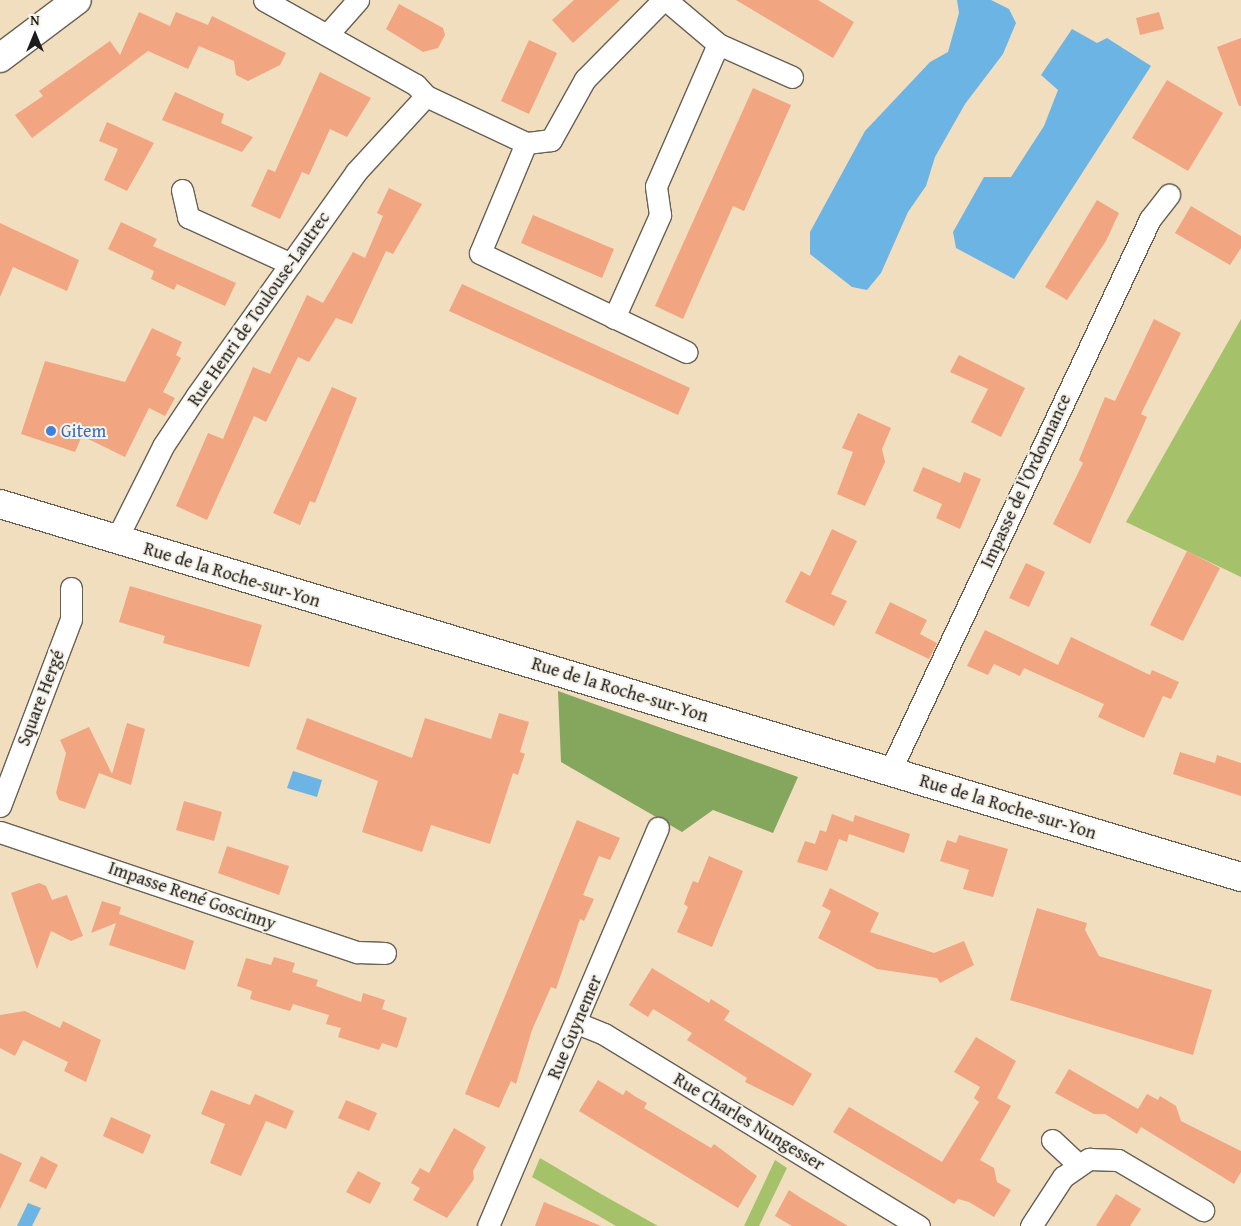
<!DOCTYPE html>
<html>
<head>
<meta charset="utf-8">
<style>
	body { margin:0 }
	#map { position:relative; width:1241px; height:1226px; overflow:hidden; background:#f1debf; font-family:"Gentium Book Plus",serif }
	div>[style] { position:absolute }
	.green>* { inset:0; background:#a5c169 }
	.forest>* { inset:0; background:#84a75d }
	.water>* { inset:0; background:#6cb4e3 }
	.building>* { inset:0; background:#f1a580 }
	.roads { filter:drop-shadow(1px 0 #676055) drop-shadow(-1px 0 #676055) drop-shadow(0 1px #676055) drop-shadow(0 -1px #676055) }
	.minor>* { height:21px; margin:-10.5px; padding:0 10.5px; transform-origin:10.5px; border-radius:10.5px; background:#fff }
	.secondary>* { height:28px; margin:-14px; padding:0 14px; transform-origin:14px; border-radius:14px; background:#fff }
	.dots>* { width:14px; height:14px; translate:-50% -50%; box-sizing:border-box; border:2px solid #f7f3e8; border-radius:50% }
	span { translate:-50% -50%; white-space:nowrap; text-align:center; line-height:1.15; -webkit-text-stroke:4px #f7f3e8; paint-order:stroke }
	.street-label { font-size:18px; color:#1c1c1c }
	.shop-label { font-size:18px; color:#366cbe }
	.left { translate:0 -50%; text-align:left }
	.north { position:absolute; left:10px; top:10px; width:50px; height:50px; -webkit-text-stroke:4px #f7f3e8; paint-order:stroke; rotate:0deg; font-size:14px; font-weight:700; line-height:20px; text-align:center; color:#1c1c1c }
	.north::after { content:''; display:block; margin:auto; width:18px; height:22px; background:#1c1c1c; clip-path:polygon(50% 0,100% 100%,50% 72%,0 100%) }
</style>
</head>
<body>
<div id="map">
	<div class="green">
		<div style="clip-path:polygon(1241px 319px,1241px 577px,1126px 522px)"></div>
		<div style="clip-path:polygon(540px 1158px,601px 1194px,658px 1226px,616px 1226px,532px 1177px)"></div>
		<div style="clip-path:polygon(775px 1160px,787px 1168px,759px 1226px,744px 1226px)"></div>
	</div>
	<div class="forest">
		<div style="clip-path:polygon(558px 691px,798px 777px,773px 833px,713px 810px,682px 832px,561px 762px)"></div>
	</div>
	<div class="water">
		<div style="clip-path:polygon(957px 0,991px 0,1009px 9px,1016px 23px,1003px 54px,965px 104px,935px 157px,926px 186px,908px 212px,881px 273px,867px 290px,852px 287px,810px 254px,810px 232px,865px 131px,930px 62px,948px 52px,959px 13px)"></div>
		<div style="clip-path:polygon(1072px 29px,1097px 43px,1107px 38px,1151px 66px,1014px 279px,956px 248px,953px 232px,984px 177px,1011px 177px,1044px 126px,1058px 90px,1041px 75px)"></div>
		<div style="clip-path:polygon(293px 771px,322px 780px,317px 797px,287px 788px)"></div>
		<div style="clip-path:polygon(28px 1203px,41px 1208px,32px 1226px,17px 1226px)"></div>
	</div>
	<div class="building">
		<div style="clip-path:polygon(574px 0,620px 0,573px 43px,552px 20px)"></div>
		<div style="clip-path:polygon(736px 0,818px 0,854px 22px,833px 58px)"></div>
		<div style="clip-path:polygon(399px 4px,443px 28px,445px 35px,438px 48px,423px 52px,386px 29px)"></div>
		<div style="clip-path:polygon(139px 12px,170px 26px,176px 12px,208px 25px,212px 16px,286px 53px,280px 65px,248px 81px,236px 75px,234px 61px,199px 46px,188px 69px,148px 51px,32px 138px,15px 115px,43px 96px,39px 91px,110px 41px,120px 55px)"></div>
		<div style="clip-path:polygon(1159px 12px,1164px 29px,1140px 35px,1136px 18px)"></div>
		<div style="clip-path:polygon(1241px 38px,1241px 106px,1239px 106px,1217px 47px)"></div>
		<div style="clip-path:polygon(529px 40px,557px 53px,529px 114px,501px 101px)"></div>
		<div style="clip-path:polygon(320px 72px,371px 98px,347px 137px,330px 129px,309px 175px,302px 172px,280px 219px,251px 206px,268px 169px,275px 172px)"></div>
		<div style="clip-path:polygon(1167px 80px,1223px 113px,1188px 171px,1132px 138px)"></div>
		<div style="clip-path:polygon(753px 88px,791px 105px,744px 211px,733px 206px,683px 319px,655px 306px)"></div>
		<div style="clip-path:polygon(175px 92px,224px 114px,221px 123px,253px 137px,242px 152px,162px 120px)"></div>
		<div style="clip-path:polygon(107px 122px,154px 143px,127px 191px,104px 180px,118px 149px,99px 141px)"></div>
		<div style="clip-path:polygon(389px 188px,422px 204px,393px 254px,386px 251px,352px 324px,336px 318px,309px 362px,298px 357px,266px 422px,254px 416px,207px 520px,176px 506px,208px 433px,223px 439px,253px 367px,270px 374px,307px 295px,323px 303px,353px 252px,365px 258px,383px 216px,377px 213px)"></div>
		<div style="clip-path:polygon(1097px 200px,1119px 213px,1106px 241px,1067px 300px,1045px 287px)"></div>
		<div style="clip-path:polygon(1191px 206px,1241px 236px,1241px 248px,1230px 265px,1175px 233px)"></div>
		<div style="clip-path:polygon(533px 215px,614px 249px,602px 278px,521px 243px)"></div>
		<div style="clip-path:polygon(121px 222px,157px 239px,153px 246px,236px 283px,225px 306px,177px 284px,174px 290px,151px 279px,154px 271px,108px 249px)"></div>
		<div style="clip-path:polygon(0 223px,79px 260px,67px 291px,13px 267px,0 297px)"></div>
		<div style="clip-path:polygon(462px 284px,690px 388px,678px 415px,449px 311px)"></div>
		<div style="clip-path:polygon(1154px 319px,1181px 333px,1141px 414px,1147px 417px,1090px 544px,1053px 524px,1083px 463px,1079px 460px,1105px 397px,1115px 401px)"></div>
		<div style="clip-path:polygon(152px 328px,182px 342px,176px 355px,181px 358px,163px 392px,175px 398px,165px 416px,149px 408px,125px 457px,82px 436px,75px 452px,21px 434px,45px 361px,125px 382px)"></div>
		<div style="clip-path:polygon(959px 355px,1025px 388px,1001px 437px,971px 422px,988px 389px,950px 372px)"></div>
		<div style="clip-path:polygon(332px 387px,357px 398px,315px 503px,310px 501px,300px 525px,273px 513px)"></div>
		<div style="clip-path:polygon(858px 413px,891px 428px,882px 449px,885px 462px,865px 506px,837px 494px,853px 452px,842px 448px)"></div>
		<div style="clip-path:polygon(923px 467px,960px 483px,964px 472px,981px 479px,960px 529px,936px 518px,942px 504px,913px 491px)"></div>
		<div style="clip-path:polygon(832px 529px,857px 541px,831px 594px,847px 601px,834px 626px,785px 602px,801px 571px,810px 576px)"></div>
		<div style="clip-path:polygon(1187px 551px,1220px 568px,1183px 641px,1150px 625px)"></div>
		<div style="clip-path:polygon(1026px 563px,1045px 572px,1029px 607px,1009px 598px)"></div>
		<div style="clip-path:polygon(130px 586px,262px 625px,249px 667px,163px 643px,165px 636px,119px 622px)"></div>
		<div style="clip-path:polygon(890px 602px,927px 620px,920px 634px,937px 643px,929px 659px,875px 633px)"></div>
		<div style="clip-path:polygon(985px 630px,1058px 665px,1071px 637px,1150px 675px,1152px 670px,1179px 682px,1171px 699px,1163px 696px,1144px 738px,1098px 717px,1104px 704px,1024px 668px,1020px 676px,994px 664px,988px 675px,967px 666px)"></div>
		<div style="clip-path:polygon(499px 713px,529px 722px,520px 752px,525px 754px,521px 765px,518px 775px,513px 773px,490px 844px,431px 825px,422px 852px,362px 832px,378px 781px,296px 749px,307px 718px,412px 758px,425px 718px,491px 739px)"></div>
		<div style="clip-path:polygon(127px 723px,145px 729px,131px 785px,99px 773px,85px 809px,59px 800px,56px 793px,66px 753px,60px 740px,89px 727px,112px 774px)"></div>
		<div style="clip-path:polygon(1180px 752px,1215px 763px,1217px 755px,1241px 763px,1241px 796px,1173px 774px)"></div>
		<div style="clip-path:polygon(184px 801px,222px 812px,214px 841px,176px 830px)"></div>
		<div style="clip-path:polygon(832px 814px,853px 822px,855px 815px,910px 834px,904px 853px,849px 834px,847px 842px,839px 839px,827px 871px,797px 862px,805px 841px,815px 844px,820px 830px,826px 832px)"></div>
		<div style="clip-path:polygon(577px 820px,620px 838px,610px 860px,599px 856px,583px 895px,594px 899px,584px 921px,580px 919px,556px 989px,551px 987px,532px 1030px,516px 1084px,511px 1081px,499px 1108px,465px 1094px)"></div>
		<div style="clip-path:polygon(959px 835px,1008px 849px,993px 897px,963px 889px,969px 870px,940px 861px,947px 840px,956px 843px)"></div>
		<div style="clip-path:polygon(227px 846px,289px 866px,279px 895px,218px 873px)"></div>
		<div style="clip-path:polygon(709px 856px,743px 871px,712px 947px,677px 932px,688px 907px,684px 904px,688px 893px,693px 881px,698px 883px)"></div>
		<div style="clip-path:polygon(39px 883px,46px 886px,52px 900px,67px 895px,83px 936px,71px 941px,51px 931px,37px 969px,11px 893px)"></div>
		<div style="clip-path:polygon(830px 888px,879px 913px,870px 932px,934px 953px,964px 941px,974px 965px,940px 983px,937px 978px,877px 969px,818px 938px,831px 911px,822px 906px)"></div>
		<div style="clip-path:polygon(102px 901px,121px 907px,119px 914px,194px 941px,185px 970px,109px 945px,116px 923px,91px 933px)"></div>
		<div style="clip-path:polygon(1037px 908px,1087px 923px,1085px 930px,1099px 956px,1212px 990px,1193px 1055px,1010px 1000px)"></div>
		<div style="clip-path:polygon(274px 957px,295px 963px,292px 972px,318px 980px,316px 986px,361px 1002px,363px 993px,385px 1000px,382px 1009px,407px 1018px,397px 1048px,382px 1043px,379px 1050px,338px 1037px,341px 1028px,326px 1024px,329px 1015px,293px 1004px,290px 1011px,250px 999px,252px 991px,237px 986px,246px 958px,271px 965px)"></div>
		<div style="clip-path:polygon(652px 968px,709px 1003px,711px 999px,730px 1011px,724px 1020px,812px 1074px,793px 1106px,745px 1082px,747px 1078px,687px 1040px,692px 1033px,673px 1021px,653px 1009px,648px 1017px,629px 1005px)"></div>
		<div style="clip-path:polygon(25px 1011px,60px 1028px,63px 1021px,101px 1040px,86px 1082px,64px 1071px,68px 1062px,23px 1040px,15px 1056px,0 1048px,0 1015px)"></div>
		<div style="clip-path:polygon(976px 1037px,1016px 1061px,997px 1098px,1011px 1106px,980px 1160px,994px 1168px,997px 1182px,1011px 1190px,994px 1217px,969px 1202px,958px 1199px,954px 1204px,833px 1132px,849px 1107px,942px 1162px,979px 1102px,974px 1098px,980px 1087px,954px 1072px)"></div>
		<div style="clip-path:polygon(1069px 1069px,1138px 1109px,1147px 1094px,1158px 1100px,1160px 1096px,1176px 1106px,1181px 1121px,1241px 1151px,1241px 1172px,1234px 1184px,1141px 1127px,1137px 1134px,1105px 1114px,1094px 1114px,1055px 1093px)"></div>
		<div style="clip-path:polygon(598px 1080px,623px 1095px,626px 1090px,636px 1097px,647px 1103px,644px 1108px,711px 1148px,714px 1144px,757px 1176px,738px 1208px,579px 1111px)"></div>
		<div style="clip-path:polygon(211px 1090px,250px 1105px,255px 1094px,294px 1111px,286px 1129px,266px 1121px,241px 1176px,210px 1163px,225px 1124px,201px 1114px)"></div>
		<div style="clip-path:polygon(346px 1100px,377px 1113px,369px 1131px,338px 1118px)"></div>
		<div style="clip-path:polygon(111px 1117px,151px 1135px,143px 1154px,103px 1136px)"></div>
		<div style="clip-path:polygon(454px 1128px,486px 1147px,473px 1171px,474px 1179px,447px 1218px,413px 1200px,420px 1188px,411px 1183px,420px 1168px,429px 1173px)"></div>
		<div style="clip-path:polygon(0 1153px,22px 1163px,0 1209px)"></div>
		<div style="clip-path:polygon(41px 1156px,58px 1165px,46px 1189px,29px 1181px)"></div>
		<div style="clip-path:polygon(358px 1171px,381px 1183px,370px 1204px,346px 1192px)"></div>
		<div style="clip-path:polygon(789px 1190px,801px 1198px,848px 1226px,792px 1226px,775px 1216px)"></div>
		<div style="clip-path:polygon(1116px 1194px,1141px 1209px,1130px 1226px,1096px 1226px)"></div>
		<div style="clip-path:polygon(544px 1202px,601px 1226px,535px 1226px)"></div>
	</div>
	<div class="roads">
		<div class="minor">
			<div style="left:264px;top:0;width:174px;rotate:29.2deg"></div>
			<div style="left:416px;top:85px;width:15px;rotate:48deg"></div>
			<div style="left:426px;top:96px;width:110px;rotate:25.2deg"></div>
			<div style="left:663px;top:0;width:111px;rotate:134.6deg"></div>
			<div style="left:585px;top:79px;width:70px;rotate:119.1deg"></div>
			<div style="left:551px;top:140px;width:25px;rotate:173deg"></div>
			<div style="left:526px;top:143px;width:119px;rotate:112.7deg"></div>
			<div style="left:480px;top:253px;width:229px;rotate:25.6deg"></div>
			<div style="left:666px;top:0;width:68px;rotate:40.2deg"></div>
			<div style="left:327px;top:35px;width:47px;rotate:-48.5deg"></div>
			<div style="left:182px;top:190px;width:28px;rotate:77deg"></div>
			<div style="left:188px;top:217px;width:113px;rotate:24.5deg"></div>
			<div style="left:614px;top:318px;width:113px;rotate:-65.9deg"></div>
			<div style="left:660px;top:215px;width:29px;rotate:-98deg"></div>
			<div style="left:656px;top:186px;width:155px;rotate:-66.4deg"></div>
			<div style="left:718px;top:44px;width:81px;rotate:24deg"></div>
			<div style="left:116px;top:540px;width:105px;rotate:-63.4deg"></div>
			<div style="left:163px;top:446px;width:61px;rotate:-56.3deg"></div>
			<div style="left:197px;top:395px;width:274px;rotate:-54.5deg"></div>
			<div style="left:356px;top:172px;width:103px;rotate:-47.4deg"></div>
			<div style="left:890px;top:771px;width:610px;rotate:-64.78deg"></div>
			<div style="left:1150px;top:219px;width:31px;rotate:-52deg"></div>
			<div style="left:0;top:806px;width:200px;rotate:-69.2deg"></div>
			<div style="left:71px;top:619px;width:31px;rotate:-90deg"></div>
			<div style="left:0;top:832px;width:377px;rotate:18.6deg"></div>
			<div style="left:357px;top:952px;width:28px;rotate:2deg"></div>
			<div style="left:577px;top:1023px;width:29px;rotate:22deg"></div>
			<div style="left:604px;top:1034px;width:369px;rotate:31.4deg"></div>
			<div style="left:1052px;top:1140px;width:35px;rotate:43deg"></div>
			<div style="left:488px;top:1226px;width:433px;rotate:-66.9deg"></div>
			<div style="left:1031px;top:1226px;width:59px;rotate:-56.9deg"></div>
			<div style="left:1063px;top:1177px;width:32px;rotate:-35deg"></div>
			<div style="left:1089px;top:1159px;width:29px;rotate:2deg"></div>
			<div style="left:1118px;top:1160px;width:99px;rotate:30.5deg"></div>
		</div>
		<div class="secondary">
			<div style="left:0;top:58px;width:96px;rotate:-37deg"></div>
			<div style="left:0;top:504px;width:1296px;rotate:16.73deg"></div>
		</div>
	</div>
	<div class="dots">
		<div style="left:51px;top:431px;background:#3f7fe0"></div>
	</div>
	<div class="street-label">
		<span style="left:259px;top:309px;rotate:-55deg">Rue Henri de Toulouse-Lautrec</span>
		<span style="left:1026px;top:481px;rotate:-65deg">Impasse de l'Ordonnance</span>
		<span style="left:232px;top:575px;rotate:17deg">Rue de la Roche-sur-Yon</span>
		<span style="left:620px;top:690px;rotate:17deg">Rue de la Roche-sur-Yon</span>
		<span style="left:41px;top:698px;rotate:-69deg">Square Hergé</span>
		<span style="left:1008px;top:807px;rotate:17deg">Rue de la Roche-sur-Yon</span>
		<span style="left:192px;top:896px;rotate:19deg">Impasse René Goscinny</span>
		<span style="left:575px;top:1027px;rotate:-67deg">Rue Guynemer</span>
		<span style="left:749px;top:1122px;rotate:31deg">Rue Charles Nungesser</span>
	</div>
	<div class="shop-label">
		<span class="left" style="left:61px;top:431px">Gitem</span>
	</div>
	<div class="north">N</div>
</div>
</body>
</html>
